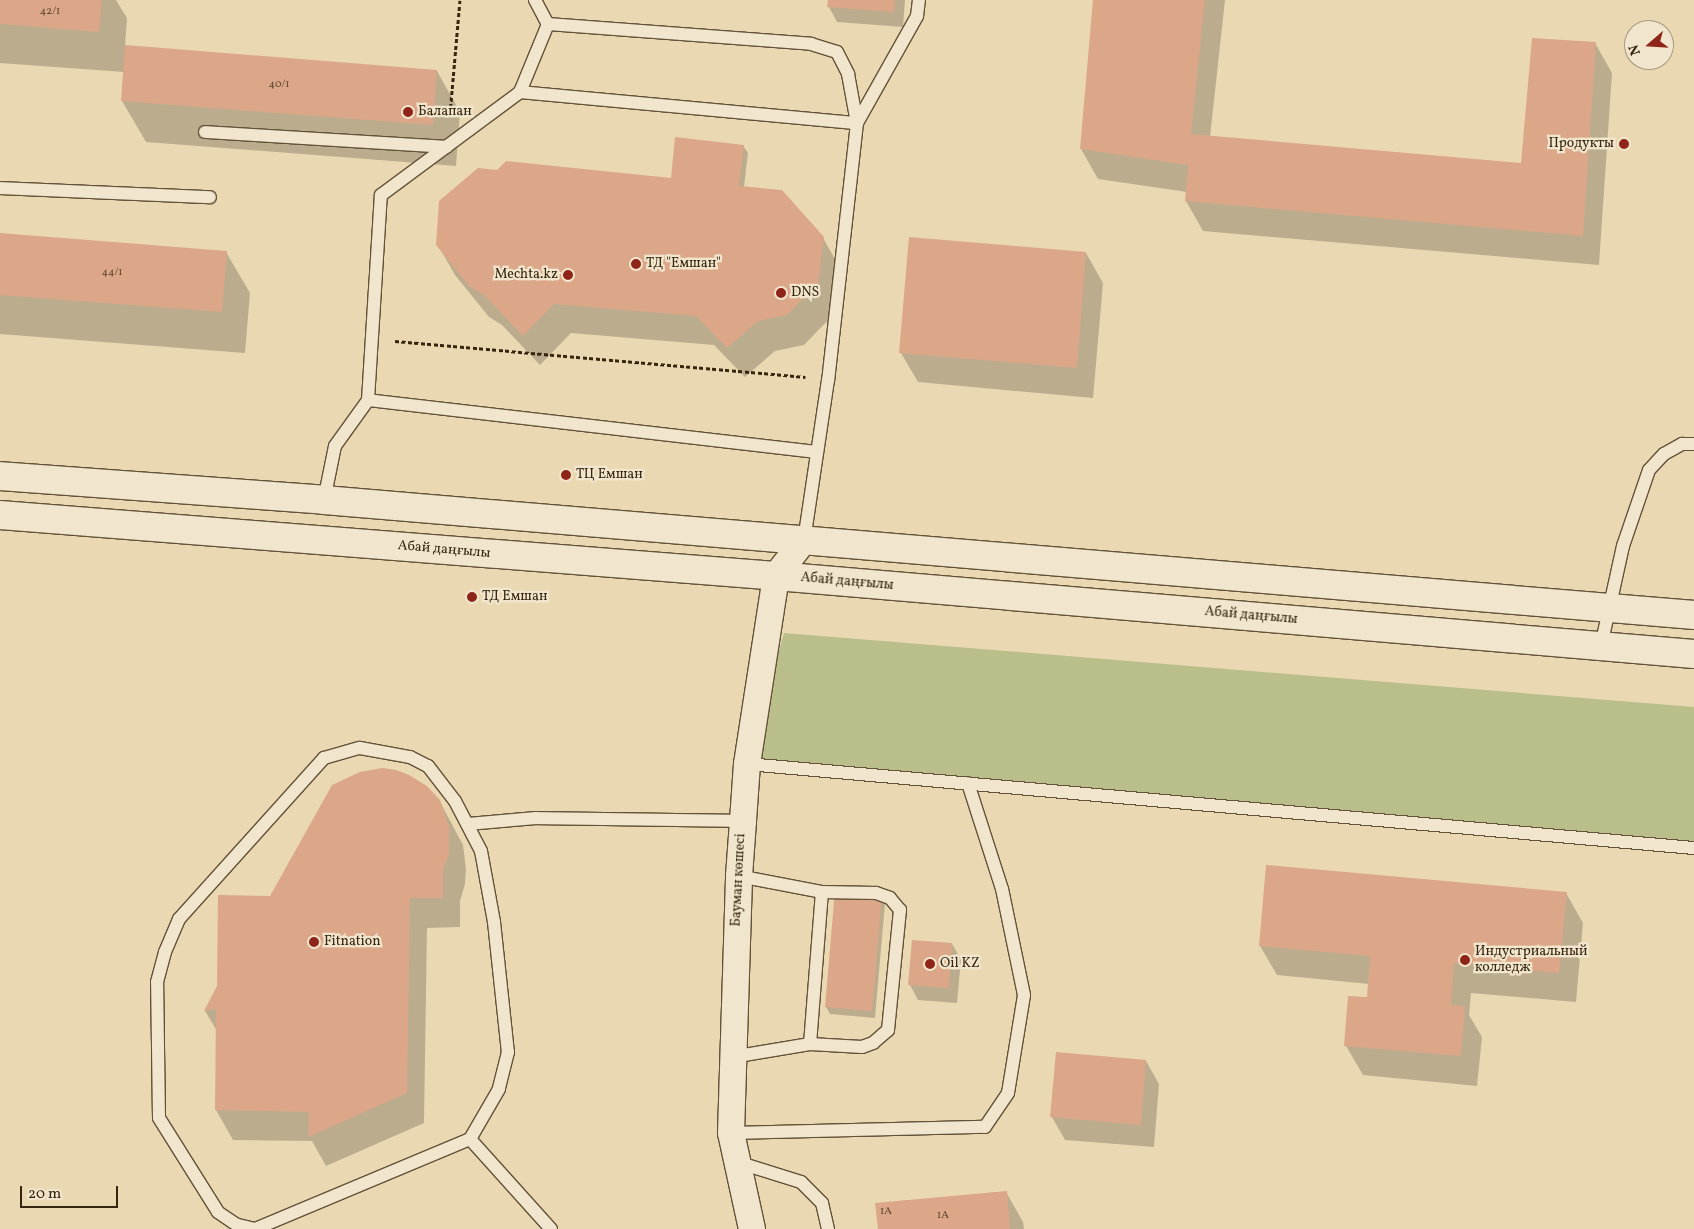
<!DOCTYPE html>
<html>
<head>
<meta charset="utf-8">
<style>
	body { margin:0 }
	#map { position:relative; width:1694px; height:1229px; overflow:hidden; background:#ead8b2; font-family:Vollkorn,serif }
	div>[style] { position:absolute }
	.green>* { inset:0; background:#babe8a }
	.shadow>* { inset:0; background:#0003 }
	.building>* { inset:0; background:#dba788 }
	.path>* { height:3px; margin-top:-1.5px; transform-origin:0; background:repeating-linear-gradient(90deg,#362610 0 4px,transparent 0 6.5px) }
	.roads { filter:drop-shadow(1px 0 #635238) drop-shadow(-1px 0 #635238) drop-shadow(0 1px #635238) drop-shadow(0 -1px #635238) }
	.service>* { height:12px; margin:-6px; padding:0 6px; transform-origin:6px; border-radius:6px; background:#f1e6cd }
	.minor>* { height:26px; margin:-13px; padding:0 13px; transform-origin:13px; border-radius:13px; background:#f1e6cd }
	.secondary>* { height:28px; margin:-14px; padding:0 14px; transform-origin:14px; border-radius:14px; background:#f1e6cd }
	.dots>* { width:14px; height:14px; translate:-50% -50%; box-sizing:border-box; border:2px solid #f1e6cd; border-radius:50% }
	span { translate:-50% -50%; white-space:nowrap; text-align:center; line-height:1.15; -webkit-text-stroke:4.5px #f1e6cd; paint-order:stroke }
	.number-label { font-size:11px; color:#5f462e }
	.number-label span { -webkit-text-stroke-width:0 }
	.poi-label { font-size:14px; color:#362610 }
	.left { translate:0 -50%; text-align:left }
	.right { translate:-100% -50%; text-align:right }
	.street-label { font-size:14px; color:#362610 }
	.north { position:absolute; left:1624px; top:20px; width:50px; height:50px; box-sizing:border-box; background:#f1e6cd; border:1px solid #a69981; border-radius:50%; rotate:251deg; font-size:14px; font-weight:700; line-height:20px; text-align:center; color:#362610 }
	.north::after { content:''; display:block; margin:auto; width:18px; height:22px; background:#8f2418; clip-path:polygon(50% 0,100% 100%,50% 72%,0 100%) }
	.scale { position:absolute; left:20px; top:1186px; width:98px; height:22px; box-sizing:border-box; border:2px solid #362610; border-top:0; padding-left:6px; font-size:15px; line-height:18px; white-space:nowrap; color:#362610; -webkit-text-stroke:4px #f1e6cd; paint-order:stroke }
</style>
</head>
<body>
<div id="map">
	<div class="green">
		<div style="clip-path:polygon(784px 633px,1694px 707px,1694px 848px,747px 764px)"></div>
	</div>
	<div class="shadow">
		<div style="clip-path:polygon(0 0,116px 0,127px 18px,125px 46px,437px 71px,460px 112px,456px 166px,146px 142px,122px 101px,124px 72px,0 63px)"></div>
		<div style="clip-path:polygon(829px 0,905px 0,903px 27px,837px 22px,829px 7px)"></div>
		<div style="clip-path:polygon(1094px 0,1225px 0,1210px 137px,1523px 164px,1595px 43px,1612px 73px,1599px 265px,1203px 231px,1186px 201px,1187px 192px,1098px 179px,1081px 149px)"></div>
		<div style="clip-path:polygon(743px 146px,748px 153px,744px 187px,823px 238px,840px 268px,835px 313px,804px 345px,775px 351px,745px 377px,714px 345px,571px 333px,540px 365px,502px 325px,489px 317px,455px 275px,438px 245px,673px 180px)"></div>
		<div style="clip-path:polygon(0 235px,226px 252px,250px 293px,245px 353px,0 334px)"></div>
		<div style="clip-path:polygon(1086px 253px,1103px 283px,1093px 398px,918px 382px,901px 353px)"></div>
		<div style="clip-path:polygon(439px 800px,463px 845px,466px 869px,465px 884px,460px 901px,460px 927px,427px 928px,424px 1123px,326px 1166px,312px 1141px,233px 1140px,216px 1110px,217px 1031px,205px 1011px,271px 897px)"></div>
		<div style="clip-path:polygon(1566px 893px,1583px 923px,1576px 1002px,1471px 993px,1469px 1015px,1482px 1037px,1477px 1086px,1363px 1075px,1346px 1046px,1368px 999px,1369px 984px,1277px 975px,1260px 946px)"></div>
		<div style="clip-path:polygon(881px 895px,885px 903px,875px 1018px,830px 1014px,826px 1007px)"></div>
		<div style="clip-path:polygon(952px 944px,961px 959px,957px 1003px,918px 1000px,910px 985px)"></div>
		<div style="clip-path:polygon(1146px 1061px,1159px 1084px,1154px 1147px,1065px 1140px,1052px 1117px)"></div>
		<div style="clip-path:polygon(1006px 1192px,1023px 1222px,1024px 1229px,879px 1229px)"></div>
	</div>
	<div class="building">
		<div style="clip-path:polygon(0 0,102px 0,99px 32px,0 24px)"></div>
		<div style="clip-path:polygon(828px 0,895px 0,894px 12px,827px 7px)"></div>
		<div style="clip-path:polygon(1093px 0,1205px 0,1191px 134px,1521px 163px,1532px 38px,1596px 42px,1583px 236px,1185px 201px,1188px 165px,1080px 149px)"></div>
		<div style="clip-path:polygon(125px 45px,437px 70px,433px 125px,121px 101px)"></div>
		<div style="clip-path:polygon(675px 137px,744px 145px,739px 186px,782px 190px,824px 237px,818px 283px,787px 315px,758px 321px,727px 348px,696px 316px,554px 304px,523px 336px,484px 295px,470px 287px,436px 245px,439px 201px,478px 168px,497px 170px,506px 161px,671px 178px)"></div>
		<div style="clip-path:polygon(0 233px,227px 251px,222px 312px,0 295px)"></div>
		<div style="clip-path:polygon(909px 237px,1086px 252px,1077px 368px,899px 353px)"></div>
		<div style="clip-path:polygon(382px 768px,396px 770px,409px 775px,427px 786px,440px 800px,449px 826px,449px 854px,443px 870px,443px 898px,410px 898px,407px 1093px,308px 1137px,309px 1112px,215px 1110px,216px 1009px,204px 1011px,217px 986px,218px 895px,270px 896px,332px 785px,360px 772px)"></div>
		<div style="clip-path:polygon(1266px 865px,1567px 892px,1559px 973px,1454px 963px,1451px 1005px,1465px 1006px,1461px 1056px,1344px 1046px,1348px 996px,1367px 997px,1370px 956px,1259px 946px)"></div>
		<div style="clip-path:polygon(835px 890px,882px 894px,872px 1011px,825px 1007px)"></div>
		<div style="clip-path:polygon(912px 940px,952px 943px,949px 988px,908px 985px)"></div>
		<div style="clip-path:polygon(1056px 1052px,1146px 1060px,1141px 1125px,1050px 1117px)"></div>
		<div style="clip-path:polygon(1007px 1191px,1010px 1229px,878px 1229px,875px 1203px)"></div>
	</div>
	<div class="path">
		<div style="left:450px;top:114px;width:114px;rotate:-85deg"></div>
		<div style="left:395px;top:341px;width:412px;rotate:5deg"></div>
	</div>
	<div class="roads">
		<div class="service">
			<div style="left:535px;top:0;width:27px;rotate:62deg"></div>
			<div style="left:520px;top:92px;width:74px;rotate:-67.6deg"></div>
			<div style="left:548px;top:24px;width:264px;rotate:4.3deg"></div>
			<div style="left:811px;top:44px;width:27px;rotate:17deg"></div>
			<div style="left:837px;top:52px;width:25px;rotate:63deg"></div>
			<div style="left:848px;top:74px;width:50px;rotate:79.6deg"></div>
			<div style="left:857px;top:123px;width:259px;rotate:96.4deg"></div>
			<div style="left:828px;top:380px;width:162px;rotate:98.5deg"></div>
			<div style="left:205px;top:132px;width:242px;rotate:3.5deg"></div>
			<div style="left:0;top:188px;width:210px;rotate:2.5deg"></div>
			<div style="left:817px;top:452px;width:452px;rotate:-173.4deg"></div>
			<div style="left:368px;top:400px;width:205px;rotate:-86.4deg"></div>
			<div style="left:381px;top:195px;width:173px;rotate:-36.5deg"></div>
			<div style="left:520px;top:92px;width:338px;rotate:5.3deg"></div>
			<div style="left:857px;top:123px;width:123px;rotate:-60.7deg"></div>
			<div style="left:917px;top:16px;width:16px;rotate:-83deg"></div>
			<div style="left:324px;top:500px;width:55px;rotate:-78.5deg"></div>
			<div style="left:335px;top:446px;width:57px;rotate:-54.3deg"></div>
			<div style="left:1601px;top:646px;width:102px;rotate:-77.6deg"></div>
			<div style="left:1623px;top:546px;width:80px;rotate:-71.1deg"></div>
			<div style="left:1649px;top:470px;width:22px;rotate:-47deg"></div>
			<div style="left:1664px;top:454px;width:21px;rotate:-29deg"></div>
			<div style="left:1682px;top:444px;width:12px"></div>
			<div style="left:360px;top:748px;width:51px;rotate:10.2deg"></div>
			<div style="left:410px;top:757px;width:20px;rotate:27deg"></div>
			<div style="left:428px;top:766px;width:44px;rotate:52.4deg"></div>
			<div style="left:455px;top:801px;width:56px;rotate:62.5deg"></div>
			<div style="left:481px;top:851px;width:72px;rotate:79.6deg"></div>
			<div style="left:494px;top:922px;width:131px;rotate:83.9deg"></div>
			<div style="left:508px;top:1052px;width:38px;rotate:104deg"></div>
			<div style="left:499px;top:1089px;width:58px;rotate:120.1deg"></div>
			<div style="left:470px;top:1139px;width:233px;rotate:157.3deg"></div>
			<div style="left:255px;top:1229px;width:18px;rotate:-167deg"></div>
			<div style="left:237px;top:1225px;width:23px;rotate:-146deg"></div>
			<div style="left:218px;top:1212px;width:111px;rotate:-122.1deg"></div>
			<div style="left:159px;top:1118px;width:136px;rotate:-90.8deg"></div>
			<div style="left:157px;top:982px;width:31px;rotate:-75deg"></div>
			<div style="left:165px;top:952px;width:36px;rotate:-67deg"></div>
			<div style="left:179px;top:919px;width:217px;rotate:-48deg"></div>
			<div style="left:324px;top:758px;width:37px;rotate:-16deg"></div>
			<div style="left:747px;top:764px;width:951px;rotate:5.07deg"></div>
			<div style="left:468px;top:824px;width:68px;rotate:-5deg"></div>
			<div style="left:536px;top:818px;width:207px;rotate:0.8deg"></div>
			<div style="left:810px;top:1044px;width:52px;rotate:3.3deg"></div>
			<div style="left:862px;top:1047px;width:12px;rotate:-20deg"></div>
			<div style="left:873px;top:1043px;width:20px;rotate:-41deg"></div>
			<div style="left:888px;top:1030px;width:121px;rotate:-84.3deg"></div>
			<div style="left:900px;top:910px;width:16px;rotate:-130deg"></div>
			<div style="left:890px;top:898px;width:15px;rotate:-160deg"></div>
			<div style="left:876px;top:893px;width:54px;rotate:-178.9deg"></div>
			<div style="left:732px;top:1057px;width:79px;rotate:-9.5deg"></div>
			<div style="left:810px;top:1044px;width:152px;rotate:-85.5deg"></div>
			<div style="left:822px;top:892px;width:85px;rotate:-169.1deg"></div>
			<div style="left:731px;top:1133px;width:254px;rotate:-1.4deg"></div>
			<div style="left:985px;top:1127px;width:41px;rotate:-55.9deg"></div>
			<div style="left:1008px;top:1093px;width:99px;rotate:-80.7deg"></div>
			<div style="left:1024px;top:995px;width:108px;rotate:-101.7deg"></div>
			<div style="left:1002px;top:889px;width:111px;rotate:-107.8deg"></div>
			<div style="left:470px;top:1139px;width:121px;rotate:48deg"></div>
			<div style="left:737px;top:1162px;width:67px;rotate:17.4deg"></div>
			<div style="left:801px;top:1182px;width:30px;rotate:45deg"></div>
			<div style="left:822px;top:1203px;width:27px;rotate:77deg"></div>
		</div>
		<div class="minor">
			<div style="left:752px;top:1229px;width:98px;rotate:-102.3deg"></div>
			<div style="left:731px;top:1133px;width:257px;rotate:-88.2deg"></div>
			<div style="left:739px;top:876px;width:55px;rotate:-85.8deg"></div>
			<div style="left:743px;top:821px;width:57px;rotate:-86deg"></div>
			<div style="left:747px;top:764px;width:190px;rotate:-81.2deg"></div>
			<div style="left:776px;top:576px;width:46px;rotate:-52.1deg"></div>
		</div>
		<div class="secondary">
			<div style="left:0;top:476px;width:325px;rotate:4.2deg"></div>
			<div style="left:324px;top:500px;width:1375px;rotate:4.8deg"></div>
			<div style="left:0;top:515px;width:778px;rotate:4.49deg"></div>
			<div style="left:776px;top:576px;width:921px;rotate:4.86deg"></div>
		</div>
	</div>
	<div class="dots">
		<div style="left:408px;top:112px;background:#8f2418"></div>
		<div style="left:1624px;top:144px;background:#8f2418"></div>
		<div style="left:636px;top:264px;background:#8f2418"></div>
		<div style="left:568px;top:275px;background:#8f2418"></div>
		<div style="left:781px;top:293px;background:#8f2418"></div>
		<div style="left:566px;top:475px;background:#8f2418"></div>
		<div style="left:472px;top:597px;background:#8f2418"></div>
		<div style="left:314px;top:942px;background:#8f2418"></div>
		<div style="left:1465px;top:960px;background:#8f2418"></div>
		<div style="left:930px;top:964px;background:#8f2418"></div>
	</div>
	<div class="number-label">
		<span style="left:50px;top:12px">42/1</span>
		<span style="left:279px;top:85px">40/1</span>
		<span style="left:112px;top:273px">44/1</span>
		<span style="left:886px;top:1212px">1A</span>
		<span style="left:943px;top:1216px">1A</span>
	</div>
	<div class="poi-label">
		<span class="left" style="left:418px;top:112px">Балапан</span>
		<span class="right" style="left:1614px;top:144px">Продукты</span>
		<span class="left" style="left:646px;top:264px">ТД "Емшан"</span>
		<span class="right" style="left:558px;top:275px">Mechta.kz</span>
		<span class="left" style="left:791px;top:293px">DNS</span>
		<span class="left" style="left:576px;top:475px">ТЦ Емшан</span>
		<span class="left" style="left:482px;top:597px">ТД Емшан</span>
		<span class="left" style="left:324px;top:942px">Fitnation</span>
		<span class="left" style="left:1475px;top:960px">Индустриальный<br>колледж</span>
		<span class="left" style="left:940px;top:964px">Oil KZ</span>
	</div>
	<div class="street-label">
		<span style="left:444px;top:550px;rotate:5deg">Абай даңғылы</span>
		<span style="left:847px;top:582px;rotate:5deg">Абай даңғылы</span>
		<span style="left:1251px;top:616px;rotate:5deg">Абай даңғылы</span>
		<span style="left:739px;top:880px;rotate:-87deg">Бауман көшесі</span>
	</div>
	<div class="north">N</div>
	<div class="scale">20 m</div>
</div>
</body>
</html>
